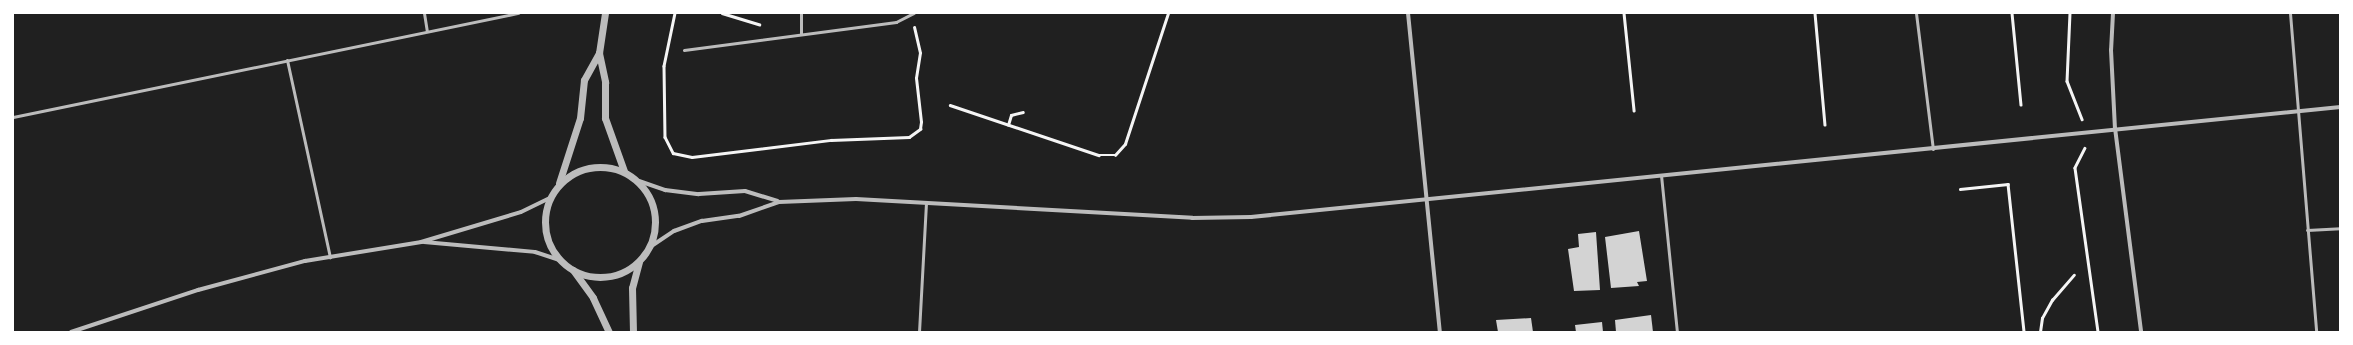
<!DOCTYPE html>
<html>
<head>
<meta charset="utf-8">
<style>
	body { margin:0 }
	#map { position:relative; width:2353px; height:345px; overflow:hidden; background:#111; font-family:Quicksand,sans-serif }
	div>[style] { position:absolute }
	.green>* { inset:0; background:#202020 }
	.building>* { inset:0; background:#d3d3d3 }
	.path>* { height:2.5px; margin:-1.25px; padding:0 1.25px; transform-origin:1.25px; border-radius:1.25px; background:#f5f5f5 }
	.service>* { height:3px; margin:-1.5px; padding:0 1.5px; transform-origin:1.5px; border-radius:1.5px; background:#bcbcbc }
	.minor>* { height:4px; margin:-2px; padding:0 2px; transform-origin:2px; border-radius:2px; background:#bcbcbc }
	.tertiary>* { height:7px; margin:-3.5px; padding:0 3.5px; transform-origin:3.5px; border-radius:3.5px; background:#bcbcbc }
	.tertiary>.ring { margin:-3.5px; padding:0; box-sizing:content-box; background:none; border:7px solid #bcbcbc; border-radius:50% }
	span { translate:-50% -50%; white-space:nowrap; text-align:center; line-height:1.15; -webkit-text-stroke:3px #fff; paint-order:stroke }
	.frame { position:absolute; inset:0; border:14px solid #fff; pointer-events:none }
</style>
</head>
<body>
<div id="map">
	<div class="green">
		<div style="clip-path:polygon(13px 13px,2340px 13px,2340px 332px,13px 332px)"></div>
	</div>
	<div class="building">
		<div style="clip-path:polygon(1639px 231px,1647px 281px,1637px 282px,1639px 286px,1611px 288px,1605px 237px)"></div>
		<div style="clip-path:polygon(1596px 232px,1600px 290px,1574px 291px,1568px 249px,1579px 247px,1578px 234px)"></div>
		<div style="clip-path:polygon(1651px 315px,1653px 332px,1616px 332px,1615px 320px)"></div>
		<div style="clip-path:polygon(1531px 318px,1533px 332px,1498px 332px,1496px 320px)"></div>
		<div style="clip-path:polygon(1602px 322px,1603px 332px,1576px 332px,1575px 325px)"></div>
	</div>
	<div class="path">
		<div style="left:675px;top:13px;width:54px;rotate:101.7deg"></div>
		<div style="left:664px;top:66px;width:71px;rotate:89.2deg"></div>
		<div style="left:665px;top:137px;width:18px;rotate:63deg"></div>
		<div style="left:673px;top:153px;width:19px;rotate:12deg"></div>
		<div style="left:692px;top:157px;width:140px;rotate:-7deg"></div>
		<div style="left:831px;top:140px;width:78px;rotate:-2.2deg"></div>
		<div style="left:909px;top:137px;width:14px;rotate:-36deg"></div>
		<div style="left:920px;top:129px;width:7px;rotate:-82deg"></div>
		<div style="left:921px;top:122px;width:44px;rotate:-96.5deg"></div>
		<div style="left:916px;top:78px;width:25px;rotate:-81deg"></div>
		<div style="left:920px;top:53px;width:26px;rotate:-103deg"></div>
		<div style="left:722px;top:13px;width:39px;rotate:17deg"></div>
		<div style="left:1624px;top:13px;width:98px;rotate:84.1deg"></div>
		<div style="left:1815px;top:13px;width:112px;rotate:84.9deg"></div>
		<div style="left:2012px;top:13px;width:92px;rotate:84.4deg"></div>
		<div style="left:2070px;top:13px;width:68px;rotate:92.5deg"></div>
		<div style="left:2067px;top:81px;width:41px;rotate:68.5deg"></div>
		<div style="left:950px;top:105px;width:157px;rotate:18.6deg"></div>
		<div style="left:1099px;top:155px;width:16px"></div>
		<div style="left:1115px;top:155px;width:15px;rotate:-48deg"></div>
		<div style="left:1125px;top:144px;width:138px;rotate:-71.8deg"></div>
		<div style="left:1008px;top:125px;width:10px;rotate:-73deg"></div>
		<div style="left:1011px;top:115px;width:12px;rotate:-14deg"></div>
		<div style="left:2085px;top:148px;width:22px;rotate:117deg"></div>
		<div style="left:2075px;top:168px;width:166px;rotate:82deg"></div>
		<div style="left:1960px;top:189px;width:48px;rotate:-5.9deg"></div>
		<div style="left:2008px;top:184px;width:149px;rotate:83.8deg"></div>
		<div style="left:2040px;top:332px;width:14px;rotate:-82deg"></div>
		<div style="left:2042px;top:318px;width:21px;rotate:-61deg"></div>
		<div style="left:2052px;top:300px;width:33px;rotate:-49deg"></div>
	</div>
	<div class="service">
		<div style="left:424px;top:13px;width:18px;rotate:81deg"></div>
		<div style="left:1916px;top:13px;width:137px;rotate:82.9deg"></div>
		<div style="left:2290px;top:13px;width:320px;rotate:85.3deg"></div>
		<div style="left:801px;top:34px;width:21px;rotate:-90deg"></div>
		<div style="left:684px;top:50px;width:214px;rotate:-7.5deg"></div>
		<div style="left:896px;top:22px;width:20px;rotate:-27deg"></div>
		<div style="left:287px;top:60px;width:202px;rotate:77.7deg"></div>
		<div style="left:13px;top:117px;width:516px;rotate:-11.64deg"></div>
		<div style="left:1661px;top:175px;width:158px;rotate:84.2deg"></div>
		<div style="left:2307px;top:230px;width:33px;rotate:-3deg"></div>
		<div style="left:919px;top:332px;width:129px;rotate:-86.9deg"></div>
	</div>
	<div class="minor">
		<div style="left:1408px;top:13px;width:321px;rotate:84.3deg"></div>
		<div style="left:2113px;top:13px;width:37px;rotate:93deg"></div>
		<div style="left:2111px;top:50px;width:78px;rotate:87.1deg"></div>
		<div style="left:2115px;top:128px;width:206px;rotate:82.7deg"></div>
		<div style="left:639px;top:181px;width:28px;rotate:19deg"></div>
		<div style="left:665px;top:190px;width:34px;rotate:7deg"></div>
		<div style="left:699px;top:194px;width:46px;rotate:-3.7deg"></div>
		<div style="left:745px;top:191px;width:34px;rotate:17deg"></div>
		<div style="left:424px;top:242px;width:111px;rotate:5.1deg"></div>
		<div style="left:535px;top:252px;width:25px;rotate:18deg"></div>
		<div style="left:650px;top:247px;width:29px;rotate:-34deg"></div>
		<div style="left:674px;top:231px;width:30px;rotate:-20deg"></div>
		<div style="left:702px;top:221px;width:37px;rotate:-8deg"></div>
		<div style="left:739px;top:216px;width:42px;rotate:-19.3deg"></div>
		<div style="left:779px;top:202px;width:77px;rotate:-2.2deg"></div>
		<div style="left:856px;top:199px;width:337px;rotate:3.2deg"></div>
		<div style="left:1192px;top:218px;width:59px;rotate:-1deg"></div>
		<div style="left:1251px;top:217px;width:1095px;rotate:-5.77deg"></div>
		<div style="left:71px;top:332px;width:134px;rotate:-18.3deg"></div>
		<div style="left:198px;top:290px;width:111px;rotate:-15.2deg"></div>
		<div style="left:305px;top:261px;width:118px;rotate:-9.3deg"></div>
		<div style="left:421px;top:242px;width:104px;rotate:-16.7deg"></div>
		<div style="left:521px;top:212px;width:32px;rotate:-26deg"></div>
	</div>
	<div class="tertiary">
		<div style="left:605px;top:13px;width:40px;rotate:98.5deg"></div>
		<div style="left:599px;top:53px;width:30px;rotate:78deg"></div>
		<div style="left:605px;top:82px;width:36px;rotate:90deg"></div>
		<div style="left:605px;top:118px;width:56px;rotate:70.3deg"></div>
		<div class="ring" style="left:545px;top:167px;width:103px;height:103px"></div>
		<div style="left:559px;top:183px;width:68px;rotate:-72.1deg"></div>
		<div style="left:580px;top:118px;width:38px;rotate:-84deg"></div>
		<div style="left:584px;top:80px;width:31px;rotate:-61deg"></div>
		<div style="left:573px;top:270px;width:34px;rotate:54deg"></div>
		<div style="left:593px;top:298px;width:38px;rotate:65deg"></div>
		<div style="left:633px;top:332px;width:44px;rotate:-91.3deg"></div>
		<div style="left:632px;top:288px;width:27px;rotate:-75deg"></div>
	</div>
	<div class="frame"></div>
</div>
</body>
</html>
